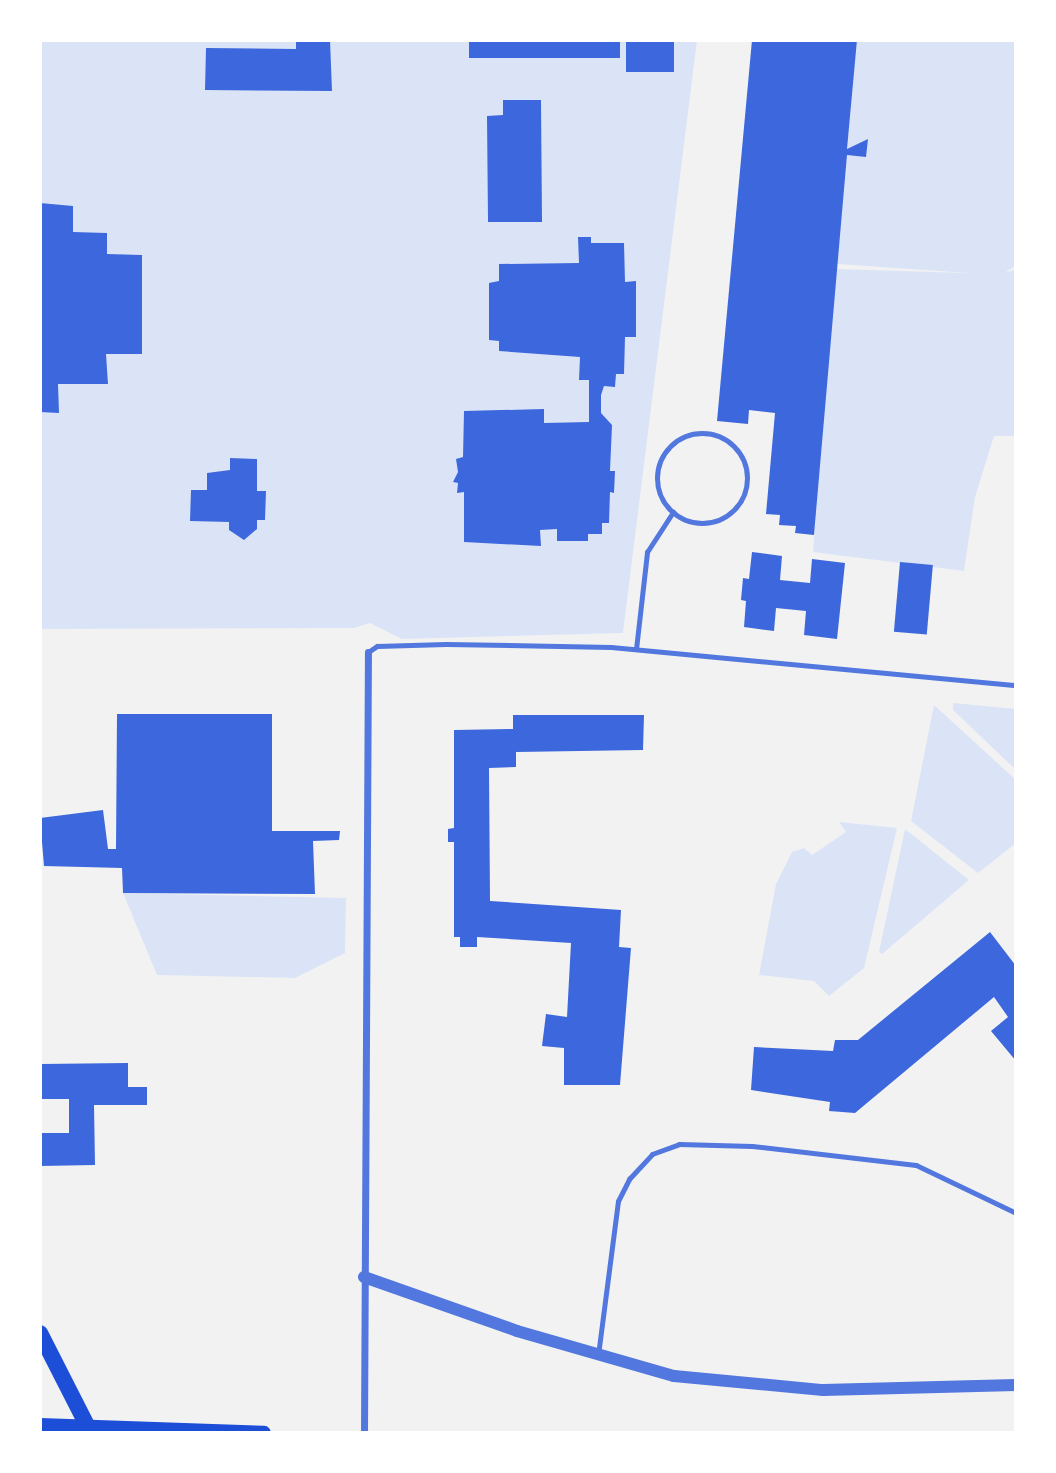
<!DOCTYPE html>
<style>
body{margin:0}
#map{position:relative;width:1056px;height:1473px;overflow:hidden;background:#f2f2f2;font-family:"Roboto Serif",serif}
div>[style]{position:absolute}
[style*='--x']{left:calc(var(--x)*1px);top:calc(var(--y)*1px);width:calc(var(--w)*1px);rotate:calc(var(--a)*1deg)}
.green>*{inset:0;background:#dbe4f7}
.building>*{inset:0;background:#3d67dc;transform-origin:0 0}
.service>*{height:5px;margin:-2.5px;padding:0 2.5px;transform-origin:2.5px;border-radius:2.5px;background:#5277de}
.service>.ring{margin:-2.5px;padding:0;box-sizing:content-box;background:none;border:5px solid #5277de;border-radius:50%}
.minor>*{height:7px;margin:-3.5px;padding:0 3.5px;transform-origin:3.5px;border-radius:3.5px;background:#5277de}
.tertiary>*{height:12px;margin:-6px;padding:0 6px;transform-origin:6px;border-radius:6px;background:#5277de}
.secondary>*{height:14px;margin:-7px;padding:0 7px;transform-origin:7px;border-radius:7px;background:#1d4ed8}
.trunk>*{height:16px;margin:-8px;padding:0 8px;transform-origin:8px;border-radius:8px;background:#1d4ed8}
span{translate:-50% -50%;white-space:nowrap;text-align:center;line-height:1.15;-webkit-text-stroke:7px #fff;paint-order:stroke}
.frame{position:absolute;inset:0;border:42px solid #fff;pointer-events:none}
</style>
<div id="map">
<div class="green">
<i style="clip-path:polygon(40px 40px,697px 40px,623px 633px,402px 639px,370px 623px,354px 628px,40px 629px)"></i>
<i style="clip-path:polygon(857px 40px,1016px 40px,1016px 265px,1005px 273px,1016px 269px,1016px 436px,994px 436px,975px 497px,964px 571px,813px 552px,836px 269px,968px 273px,837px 264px,847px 155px,866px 156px,868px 139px,847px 149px)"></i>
<i style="clip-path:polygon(953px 703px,1016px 709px,1016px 770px,953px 710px)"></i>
<i style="clip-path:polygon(934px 705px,1016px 780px,1016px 843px,978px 873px,911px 821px)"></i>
<i style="clip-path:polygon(839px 822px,897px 828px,864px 968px,829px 996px,814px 981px,759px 975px,776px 884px,792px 852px,804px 848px,812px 855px,846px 832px)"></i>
<i style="clip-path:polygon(905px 829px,969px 880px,882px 954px,879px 952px)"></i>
<i style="clip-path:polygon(123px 893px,346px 898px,345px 953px,295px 978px,157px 975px)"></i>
</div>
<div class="building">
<i style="clip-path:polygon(296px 40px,330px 40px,332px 91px,205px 90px,206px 48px,296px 49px)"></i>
<i style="left:469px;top:40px;width:151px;height:18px"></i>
<i style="left:626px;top:40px;width:48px;height:32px"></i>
<i style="clip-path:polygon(752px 40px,857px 40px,847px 149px,868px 139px,866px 157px,847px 155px,814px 535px,795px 533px,796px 526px,779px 525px,780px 515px,766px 514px,775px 413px,749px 410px,748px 424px,717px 421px)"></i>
<i style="clip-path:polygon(503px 100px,541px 100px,542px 222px,488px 222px,487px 116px,503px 115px)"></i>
<i style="clip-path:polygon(40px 203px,73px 206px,73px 232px,107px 233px,107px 254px,142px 255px,142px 354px,106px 354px,108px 384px,58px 384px,59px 413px,40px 412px)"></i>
<i style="clip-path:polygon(578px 237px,591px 237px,591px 243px,624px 243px,625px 282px,636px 281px,636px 337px,625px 337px,624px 374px,616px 374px,615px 387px,604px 386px,601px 395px,601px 413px,612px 425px,610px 471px,615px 471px,614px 493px,610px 492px,609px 523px,602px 523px,602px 534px,588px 534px,588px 541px,557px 541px,557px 529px,540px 530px,541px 546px,464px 542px,464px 492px,457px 493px,458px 483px,453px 482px,458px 472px,456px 459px,463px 457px,464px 411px,544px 409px,544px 423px,589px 422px,589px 380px,579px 380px,580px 357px,499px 351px,499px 341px,489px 340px,489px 283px,499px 281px,499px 264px,579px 263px)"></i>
<i style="clip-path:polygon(230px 458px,257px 459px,257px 491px,266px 491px,265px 520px,257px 520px,257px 529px,244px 540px,229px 530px,229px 522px,190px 521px,191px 490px,207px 490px,207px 473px,230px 470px)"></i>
<i style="clip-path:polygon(752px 552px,782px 556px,780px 580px,810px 583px,812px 559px,845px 563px,837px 639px,804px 635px,806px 611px,776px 608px,774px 631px,744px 627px,746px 601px,741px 600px,743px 578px,749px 579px)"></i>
<i style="left:900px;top:562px;width:33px;height:70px;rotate:5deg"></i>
<i style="clip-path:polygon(117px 714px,272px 714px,272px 831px,340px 831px,339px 840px,313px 841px,315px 894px,123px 893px,122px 868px,44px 866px,40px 818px,103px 810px,108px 849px,116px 849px)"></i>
<i style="clip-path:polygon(513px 715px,644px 715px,643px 750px,516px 752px,516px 767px,489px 768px,490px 901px,621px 910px,619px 947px,631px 948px,620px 1085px,564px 1085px,564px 1048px,542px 1046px,546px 1014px,567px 1017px,571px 943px,477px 937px,477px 947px,460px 947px,460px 937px,454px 937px,454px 842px,448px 842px,448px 829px,454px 828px,454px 730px,513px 729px)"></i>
<i style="clip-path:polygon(990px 932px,1016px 966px,1016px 1061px,991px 1031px,1008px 1017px,994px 997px,855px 1113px,829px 1111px,830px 1102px,751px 1090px,754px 1047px,833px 1051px,835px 1040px,858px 1040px)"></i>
<i style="clip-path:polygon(128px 1063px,128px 1087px,147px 1087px,147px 1105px,94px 1105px,95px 1165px,40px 1166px,40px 1133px,69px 1133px,69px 1099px,40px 1099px,40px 1064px)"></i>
</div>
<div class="service">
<i class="ring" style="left:657px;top:433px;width:85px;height:85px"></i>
<i style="--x:636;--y:649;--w:98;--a:-83.5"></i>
<i style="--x:647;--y:552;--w:48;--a:-57"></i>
<i style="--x:368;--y:652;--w:11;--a:-34"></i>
<i style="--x:377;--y:646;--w:69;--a:-1.7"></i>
<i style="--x:446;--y:644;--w:165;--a:1"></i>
<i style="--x:611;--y:647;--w:407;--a:5.4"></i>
<i style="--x:598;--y:1355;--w:155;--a:-82.6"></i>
<i style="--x:618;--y:1201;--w:25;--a:-63"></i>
<i style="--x:629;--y:1179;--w:34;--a:-47"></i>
<i style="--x:652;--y:1154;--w:29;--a:-20"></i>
<i style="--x:679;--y:1144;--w:73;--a:1.6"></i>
<i style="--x:752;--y:1146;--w:165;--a:6.6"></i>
<i style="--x:916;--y:1165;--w:111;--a:25.6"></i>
</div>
<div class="minor">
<i style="--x:364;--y:1433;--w:781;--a:-89.71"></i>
</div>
<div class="tertiary">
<i style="--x:364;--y:1277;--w:162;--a:19.4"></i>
<i style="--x:517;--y:1331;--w:163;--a:16"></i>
<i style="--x:674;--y:1376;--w:150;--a:5.4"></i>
<i style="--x:823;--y:1390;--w:193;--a:-1.5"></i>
</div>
<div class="secondary">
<i style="--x:40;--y:1425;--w:224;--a:2"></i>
</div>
<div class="trunk">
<i style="--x:40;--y:1333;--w:112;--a:63"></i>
</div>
<div class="frame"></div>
</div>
